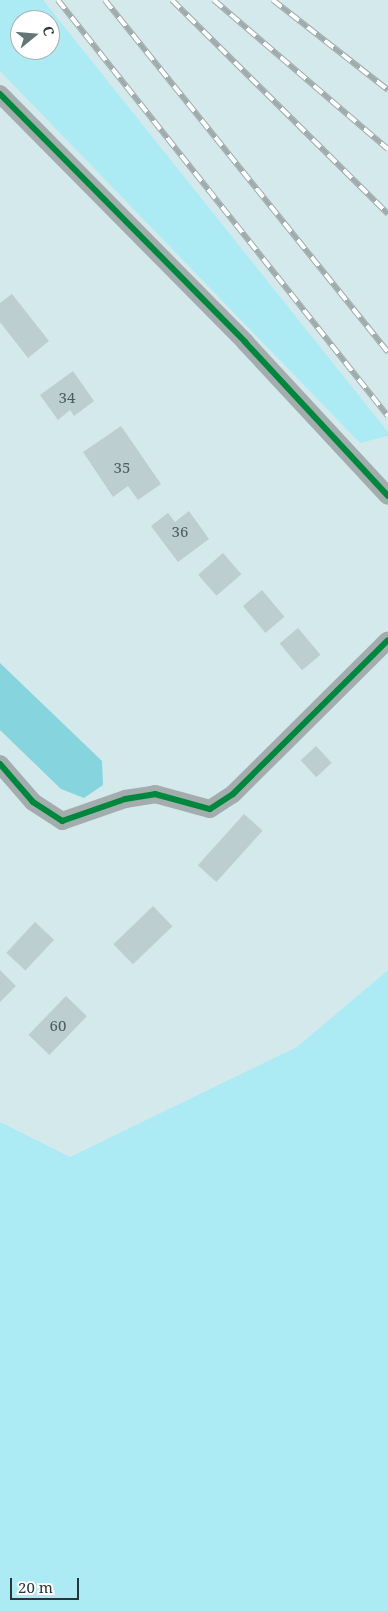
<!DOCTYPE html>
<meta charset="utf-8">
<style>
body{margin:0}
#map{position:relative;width:388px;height:1611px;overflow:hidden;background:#d4e9ec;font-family:"Noto Serif",serif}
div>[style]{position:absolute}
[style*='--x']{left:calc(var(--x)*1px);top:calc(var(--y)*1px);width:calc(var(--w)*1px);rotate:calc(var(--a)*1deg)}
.green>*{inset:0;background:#acebf3}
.water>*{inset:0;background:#85d4de}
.building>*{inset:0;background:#bcced0;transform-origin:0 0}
.minor>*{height:18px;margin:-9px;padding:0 9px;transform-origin:9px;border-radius:9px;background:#a3adae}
.rail>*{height:5.5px;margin-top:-2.75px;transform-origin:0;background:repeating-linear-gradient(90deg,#fff 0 11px,#a0abac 0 22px);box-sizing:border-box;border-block:1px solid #a0abac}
.cycleway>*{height:6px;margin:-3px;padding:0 3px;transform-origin:3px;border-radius:3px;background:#00873e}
span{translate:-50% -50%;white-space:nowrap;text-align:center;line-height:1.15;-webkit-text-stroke:4px #fff;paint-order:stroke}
.number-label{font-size:15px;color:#4c5d5f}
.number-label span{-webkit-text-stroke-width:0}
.north{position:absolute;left:10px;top:10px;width:50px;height:50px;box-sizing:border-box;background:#fff;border:1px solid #a9afb0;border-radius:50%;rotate:73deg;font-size:14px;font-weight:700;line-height:20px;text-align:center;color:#273739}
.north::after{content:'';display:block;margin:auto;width:18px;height:22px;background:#647578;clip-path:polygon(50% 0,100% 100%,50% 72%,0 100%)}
.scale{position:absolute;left:10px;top:1578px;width:69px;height:22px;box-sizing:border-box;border:2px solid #273739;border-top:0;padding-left:6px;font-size:15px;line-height:18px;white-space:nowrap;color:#273739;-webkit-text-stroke:4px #fff;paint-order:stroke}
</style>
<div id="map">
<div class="green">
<i style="clip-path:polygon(evenodd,0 0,43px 0,388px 432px,388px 436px,360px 443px,0 71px,0 0,20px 20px,50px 20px,50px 50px,20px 50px,20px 20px)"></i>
<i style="clip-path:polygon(388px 970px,388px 1611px,0 1611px,0 1122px,70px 1157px,297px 1047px)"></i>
</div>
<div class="water">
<i style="clip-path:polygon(0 663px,102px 761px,103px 785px,84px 798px,61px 789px,0 730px)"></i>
</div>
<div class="building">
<i style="clip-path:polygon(12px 294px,49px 341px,28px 358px,0 322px,0 303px)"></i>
<i style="clip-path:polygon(73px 371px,94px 401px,74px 416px,70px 410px,58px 420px,40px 395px)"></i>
<i style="clip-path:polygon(121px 426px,161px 484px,138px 500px,128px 486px,113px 497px,83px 452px)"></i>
<i style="clip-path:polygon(189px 511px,209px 539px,178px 562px,151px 526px,168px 513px,175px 522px)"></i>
<i style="left:223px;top:553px;width:28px;height:33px;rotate:49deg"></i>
<i style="left:262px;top:590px;width:35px;height:25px;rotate:50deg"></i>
<i style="left:298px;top:628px;width:35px;height:24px;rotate:50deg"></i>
<i style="left:316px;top:746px;width:23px;height:21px;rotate:47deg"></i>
<i style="left:244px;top:814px;width:25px;height:69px;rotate:42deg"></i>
<i style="left:153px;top:906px;width:28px;height:55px;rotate:46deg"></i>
<i style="left:35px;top:922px;width:26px;height:42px;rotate:43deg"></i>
<i style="clip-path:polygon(0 970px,16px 986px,0 1002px)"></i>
<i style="left:66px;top:996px;width:29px;height:54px;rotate:44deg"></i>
</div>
<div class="minor">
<i style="--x:0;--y:94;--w:349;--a:45.3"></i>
<i style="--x:245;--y:342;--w:210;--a:47.1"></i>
<i style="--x:0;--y:764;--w:50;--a:49"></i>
<i style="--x:33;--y:802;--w:35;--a:33"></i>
<i style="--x:62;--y:821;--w:67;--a:-19.2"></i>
<i style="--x:125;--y:799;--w:30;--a:-9"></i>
<i style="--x:155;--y:794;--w:57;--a:15.3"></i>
<i style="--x:210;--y:809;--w:27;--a:-33"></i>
<i style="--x:233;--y:794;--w:218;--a:-44.8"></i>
</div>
<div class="rail">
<i style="--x:58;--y:0;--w:531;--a:51.58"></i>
<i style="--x:105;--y:0;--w:452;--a:51.2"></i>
<i style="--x:172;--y:0;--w:304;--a:44.7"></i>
<i style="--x:214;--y:0;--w:229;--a:40.6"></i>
<i style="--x:273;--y:0;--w:146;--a:38"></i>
</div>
<div class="cycleway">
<i style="--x:0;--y:94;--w:349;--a:45.3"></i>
<i style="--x:245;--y:342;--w:210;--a:47.1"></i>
<i style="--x:0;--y:764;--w:50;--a:49"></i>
<i style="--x:33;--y:802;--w:35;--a:33"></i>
<i style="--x:62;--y:821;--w:67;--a:-19.2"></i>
<i style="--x:125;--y:799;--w:30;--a:-9"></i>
<i style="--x:155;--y:794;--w:57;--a:15.3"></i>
<i style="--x:210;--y:809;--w:27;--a:-33"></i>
<i style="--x:233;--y:794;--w:218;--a:-44.8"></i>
</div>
<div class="number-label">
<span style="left:67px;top:398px">34</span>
<span style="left:122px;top:468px">35</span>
<span style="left:180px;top:532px">36</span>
<span style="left:58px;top:1026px">60</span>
</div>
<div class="north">С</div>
<div class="scale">20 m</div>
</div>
